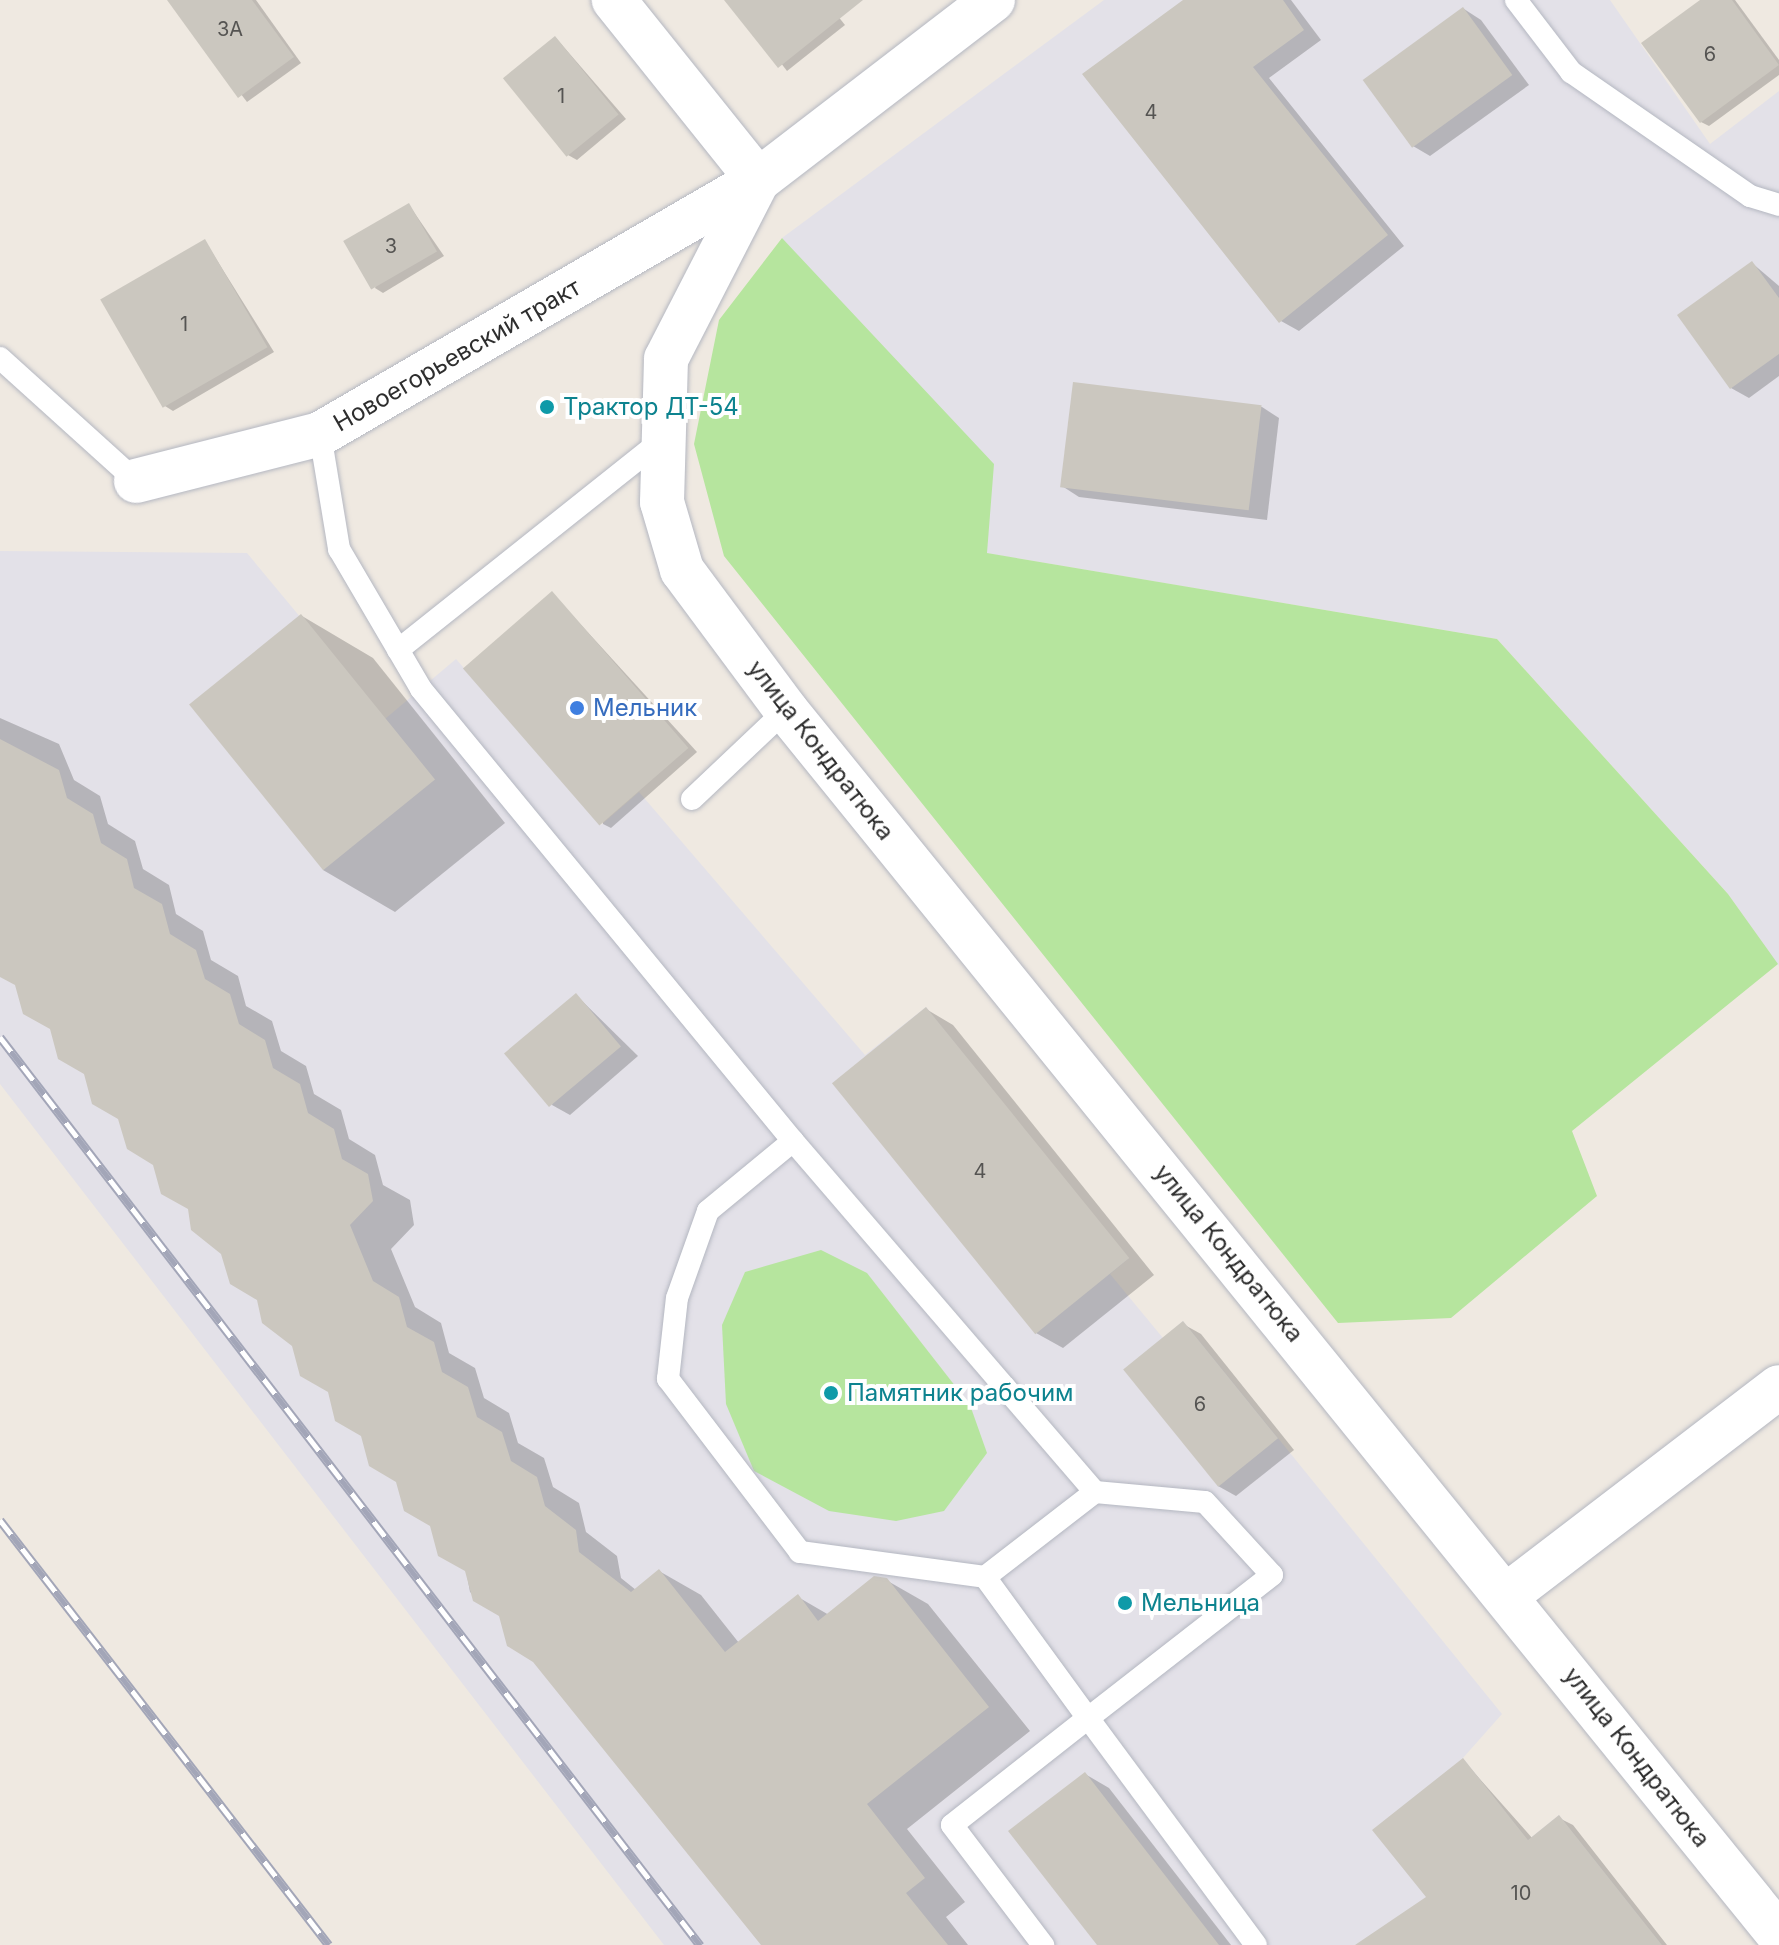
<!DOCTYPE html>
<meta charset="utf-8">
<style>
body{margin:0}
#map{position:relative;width:1779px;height:1945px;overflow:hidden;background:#efe9e1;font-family:Inter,sans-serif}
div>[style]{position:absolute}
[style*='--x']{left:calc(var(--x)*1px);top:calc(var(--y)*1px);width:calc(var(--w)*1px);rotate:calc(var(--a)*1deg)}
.industrial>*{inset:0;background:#e3e1e8}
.green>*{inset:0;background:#b6e59e}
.shadow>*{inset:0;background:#0003}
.building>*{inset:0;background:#cbc7bf;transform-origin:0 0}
.roads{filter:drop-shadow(0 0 2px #b4b7c1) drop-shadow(0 0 2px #b4b7c1)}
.service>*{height:22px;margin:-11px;padding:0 11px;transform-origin:11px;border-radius:11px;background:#fff}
.minor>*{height:44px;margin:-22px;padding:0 22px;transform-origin:22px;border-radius:22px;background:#fff}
.rail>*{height:9px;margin-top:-4.5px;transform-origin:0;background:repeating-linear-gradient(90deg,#fff 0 18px,#a3a6b8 0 36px);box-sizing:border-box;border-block:2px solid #a3a6b8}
.dots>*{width:22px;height:22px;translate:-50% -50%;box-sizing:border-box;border:4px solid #fff;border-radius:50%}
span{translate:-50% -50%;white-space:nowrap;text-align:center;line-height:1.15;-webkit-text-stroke:8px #fff;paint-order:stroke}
.number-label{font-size:20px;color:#555452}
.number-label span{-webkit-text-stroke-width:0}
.street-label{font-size:24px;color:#2e2e2e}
.culture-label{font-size:24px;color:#0d838f}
.left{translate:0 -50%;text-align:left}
.shop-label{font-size:24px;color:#366cbe}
</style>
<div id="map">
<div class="industrial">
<i style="clip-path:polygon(1104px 0,1610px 0,1710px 144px,1779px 91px,1779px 966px,1728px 894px,1497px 639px,986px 553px,782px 238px)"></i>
<i style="clip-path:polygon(0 551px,247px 553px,385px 719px,456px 659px,601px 825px,639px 792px,865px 1055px,926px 1007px,1128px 1259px,1110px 1274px,1163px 1338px,1183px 1321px,1502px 1714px,1463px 1758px,1528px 1840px,1559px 1815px,1662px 1945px,664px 1945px,0 1084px)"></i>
</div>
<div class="green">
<i style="clip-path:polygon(782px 238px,994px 464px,987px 553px,1497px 639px,1728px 894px,1778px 964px,1572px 1131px,1597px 1196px,1451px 1318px,1338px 1323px,724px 556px,694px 444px,719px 320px)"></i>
<i style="clip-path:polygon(821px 1250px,867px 1273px,970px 1405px,987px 1453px,944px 1511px,896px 1521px,829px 1511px,754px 1471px,726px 1404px,722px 1325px,745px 1272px)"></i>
</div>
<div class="shadow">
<i style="clip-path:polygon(169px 0,256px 0,301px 63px,247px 102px)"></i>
<i style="clip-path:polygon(733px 0,825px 0,845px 25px,787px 71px)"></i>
<i style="clip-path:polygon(1186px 0,1291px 0,1321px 40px,1269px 78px,1404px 246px,1299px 331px,1281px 321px)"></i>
<i style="clip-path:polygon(1703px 0,1735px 0,1779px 60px,1779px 75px,1709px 126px,1701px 122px)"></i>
<i style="clip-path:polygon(1464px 9px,1481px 20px,1529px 85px,1430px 156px,1413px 146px,1366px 81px)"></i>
<i style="clip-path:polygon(556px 38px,626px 119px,577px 160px,568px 155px)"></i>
<i style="clip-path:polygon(409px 205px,444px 256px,383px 293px,375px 288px)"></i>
<i style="clip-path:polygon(205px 241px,274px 352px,173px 411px,165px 406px)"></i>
<i style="clip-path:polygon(1752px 263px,1779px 286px,1779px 376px,1749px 398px,1731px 388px)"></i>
<i style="clip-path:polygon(1075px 384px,1262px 407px,1279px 418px,1267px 520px,1079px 497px,1062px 486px)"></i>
<i style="clip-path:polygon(552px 593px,697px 752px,611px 828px,603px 824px)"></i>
<i style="clip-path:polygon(302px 616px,373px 658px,505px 823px,395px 912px,323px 870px)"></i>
<i style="clip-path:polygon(0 718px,59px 744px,74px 780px,100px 796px,108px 824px,135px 841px,143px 869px,169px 885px,176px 914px,203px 931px,211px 960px,238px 976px,246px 1006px,272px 1021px,281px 1051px,306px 1066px,314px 1094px,341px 1110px,349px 1139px,375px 1155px,383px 1185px,410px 1200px,414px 1225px,391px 1249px,415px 1307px,441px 1323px,449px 1353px,475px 1368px,484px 1398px,509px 1413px,518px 1443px,544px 1458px,553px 1487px,579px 1503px,586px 1532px,617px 1556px,621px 1578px,636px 1590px,659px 1571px,701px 1595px,739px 1643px,798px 1597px,829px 1615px,886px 1580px,928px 1604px,1030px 1731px,907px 1829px,965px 1902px,946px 1917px,968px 1945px,765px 1945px,501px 1615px,470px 1592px,466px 1570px,17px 984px,0 973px)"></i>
<i style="clip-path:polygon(576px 995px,638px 1056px,570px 1115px,552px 1105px)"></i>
<i style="clip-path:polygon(926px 1009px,953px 1025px,1154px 1275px,1063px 1348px,1036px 1333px)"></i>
<i style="clip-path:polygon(1183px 1324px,1201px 1334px,1294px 1450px,1236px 1496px,1218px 1486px)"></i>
<i style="clip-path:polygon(1463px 1760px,1533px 1839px,1559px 1818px,1573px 1825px,1667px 1945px,1466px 1945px)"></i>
<i style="clip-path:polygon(1085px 1774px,1109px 1788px,1231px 1945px,1100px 1945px)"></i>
</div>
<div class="building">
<i style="clip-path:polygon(167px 0,252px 0,294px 57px,238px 98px)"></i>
<i style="clip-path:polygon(724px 0,863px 0,778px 68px)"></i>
<i style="clip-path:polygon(1183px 0,1283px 0,1304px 30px,1253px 67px,1388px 235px,1279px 323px,1082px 74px)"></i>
<i style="clip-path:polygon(1700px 0,1732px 0,1779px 65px,1700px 123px,1641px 43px)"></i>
<i style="left:1463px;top:7px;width:84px;height:124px;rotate:54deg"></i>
<i style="left:555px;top:36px;width:101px;height:67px;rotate:51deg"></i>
<i style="left:409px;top:203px;width:56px;height:76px;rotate:60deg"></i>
<i style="left:205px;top:239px;width:125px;height:121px;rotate:60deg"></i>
<i style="clip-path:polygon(1752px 261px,1779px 298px,1779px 354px,1730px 389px,1677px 315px)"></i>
<i style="left:1073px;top:382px;width:190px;height:106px;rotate:7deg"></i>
<i style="left:552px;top:591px;width:208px;height:118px;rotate:49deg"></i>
<i style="left:301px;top:614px;width:213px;height:144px;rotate:51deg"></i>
<i style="clip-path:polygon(0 739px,59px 770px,67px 798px,93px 814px,101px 843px,127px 859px,134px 888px,162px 904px,170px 934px,196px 950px,205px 979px,230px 994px,239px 1024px,265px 1040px,273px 1068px,300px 1084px,308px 1113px,334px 1129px,342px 1159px,368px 1174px,373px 1201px,350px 1225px,373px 1281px,399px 1297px,407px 1327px,434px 1342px,442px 1372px,468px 1387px,477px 1417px,502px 1432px,511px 1461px,537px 1477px,545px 1506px,576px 1530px,579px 1552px,631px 1592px,659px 1569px,725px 1652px,798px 1594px,818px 1621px,874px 1576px,887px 1578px,989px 1707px,867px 1804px,925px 1878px,906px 1893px,948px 1945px,761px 1945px,533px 1662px,507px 1646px,499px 1616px,473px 1601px,465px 1571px,438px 1556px,430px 1526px,404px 1511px,396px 1482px,369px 1466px,361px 1436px,335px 1421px,328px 1392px,300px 1376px,292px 1346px,262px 1323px,257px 1300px,230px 1284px,221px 1254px,191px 1230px,188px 1209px,161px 1194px,153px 1165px,127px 1149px,118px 1119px,92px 1104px,84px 1074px,58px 1059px,50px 1029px,23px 1014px,15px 985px,0 977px)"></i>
<i style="left:576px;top:993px;width:70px;height:94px;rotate:50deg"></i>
<i style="left:926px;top:1007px;width:323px;height:121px;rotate:51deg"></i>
<i style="left:1183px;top:1321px;width:151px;height:77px;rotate:51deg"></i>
<i style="clip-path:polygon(1463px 1758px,1528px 1840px,1559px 1815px,1662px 1945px,1355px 1945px,1426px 1897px,1372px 1830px)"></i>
<i style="clip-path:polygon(1085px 1772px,1219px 1945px,1097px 1945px,1008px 1831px)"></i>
</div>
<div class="roads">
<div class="service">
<i style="--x:1516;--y:0;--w:91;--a:52.6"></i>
<i style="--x:1571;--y:72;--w:218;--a:34.7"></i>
<i style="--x:1750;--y:196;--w:30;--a:17"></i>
<i style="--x:0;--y:358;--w:183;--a:42.1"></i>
<i style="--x:320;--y:434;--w:117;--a:80.6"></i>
<i style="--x:339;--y:549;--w:162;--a:59.6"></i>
<i style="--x:421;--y:689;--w:585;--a:50.55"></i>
<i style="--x:793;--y:1141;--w:463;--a:49.3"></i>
<i style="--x:1095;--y:1492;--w:139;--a:142.3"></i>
<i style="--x:985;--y:1577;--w:187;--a:-172.3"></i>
<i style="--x:800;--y:1552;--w:218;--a:-127.3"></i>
<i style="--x:668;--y:1379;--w:81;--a:-83.7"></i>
<i style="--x:677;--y:1298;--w:92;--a:-70.4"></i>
<i style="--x:708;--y:1211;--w:110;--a:-39.5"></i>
<i style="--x:398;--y:650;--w:339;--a:-38.5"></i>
<i style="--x:692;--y:799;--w:129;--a:-43.4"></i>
<i style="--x:1095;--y:1492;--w:110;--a:5.2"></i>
<i style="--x:1205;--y:1502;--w:99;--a:47.5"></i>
<i style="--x:1272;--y:1575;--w:233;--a:142.1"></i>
<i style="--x:1088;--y:1718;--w:282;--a:53.5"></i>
<i style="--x:985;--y:1577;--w:175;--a:53.9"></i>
<i style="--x:1088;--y:1718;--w:173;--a:141.8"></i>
<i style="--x:952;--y:1825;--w:151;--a:52.8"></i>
</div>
<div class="minor">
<i style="--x:993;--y:0;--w:296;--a:142.5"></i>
<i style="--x:758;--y:180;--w:201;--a:117.2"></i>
<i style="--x:666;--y:359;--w:143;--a:91.6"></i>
<i style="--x:662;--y:502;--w:71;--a:73.6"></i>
<i style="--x:682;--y:570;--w:174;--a:53.4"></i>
<i style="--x:786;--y:710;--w:1577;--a:50.97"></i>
<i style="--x:136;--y:481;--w:190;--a:-14.3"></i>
<i style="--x:320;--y:434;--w:506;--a:-30.11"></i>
<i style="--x:758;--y:180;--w:231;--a:-128.7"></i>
<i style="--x:1507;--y:1595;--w:342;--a:-37.4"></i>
</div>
</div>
<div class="rail">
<i style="--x:0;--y:1037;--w:1147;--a:52.37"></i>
<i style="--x:0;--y:1520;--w:537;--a:52.26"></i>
</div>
<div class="dots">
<i style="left:547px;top:407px;background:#0f9aa8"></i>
<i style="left:577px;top:708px;background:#3f7fe0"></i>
<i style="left:831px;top:1393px;background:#0f9aa8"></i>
<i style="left:1125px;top:1603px;background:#0f9aa8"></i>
</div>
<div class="number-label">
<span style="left:230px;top:29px">3А</span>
<span style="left:1710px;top:54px">6</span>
<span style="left:561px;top:96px">1</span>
<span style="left:1151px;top:112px">4</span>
<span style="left:391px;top:246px">3</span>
<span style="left:184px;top:324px">1</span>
<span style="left:980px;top:1171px">4</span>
<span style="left:1200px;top:1404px">6</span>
<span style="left:1521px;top:1893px">10</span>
</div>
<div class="street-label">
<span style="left:457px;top:355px;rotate:-30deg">Новоегорьевский тракт</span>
<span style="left:821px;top:750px;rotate:52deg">улица Кондратюка</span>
<span style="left:1229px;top:1253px;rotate:51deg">улица Кондратюка</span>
<span style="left:1637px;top:1757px;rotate:52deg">улица Кондратюка</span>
</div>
<div class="culture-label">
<span class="left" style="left:563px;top:407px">Трактор ДТ-54</span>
<span class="left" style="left:847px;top:1393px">Памятник рабочим</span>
<span class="left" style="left:1141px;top:1603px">Мельница</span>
</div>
<div class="shop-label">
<span class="left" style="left:593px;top:708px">Мельник</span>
</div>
</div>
